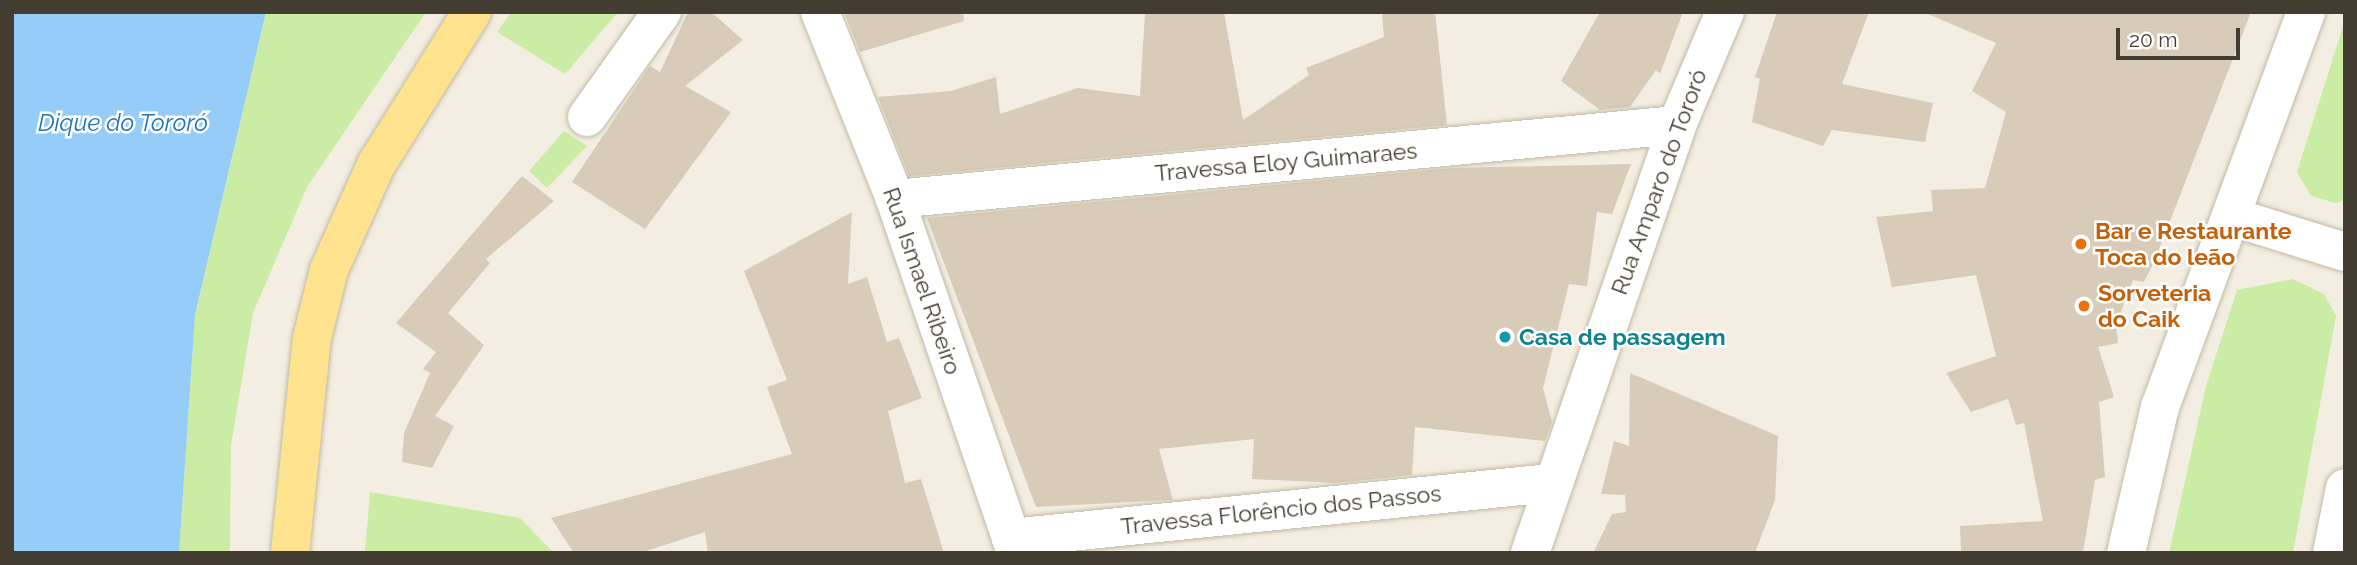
<!DOCTYPE html>
<meta charset="utf-8">
<style>
body{margin:0}
#map{position:relative;width:2357px;height:565px;overflow:hidden;background:#f3eee1;font-family:Raleway,sans-serif}
div>[style]{position:absolute}
[style*='--x']{left:calc(var(--x)*1px);top:calc(var(--y)*1px);width:calc(var(--w)*1px);rotate:calc(var(--a)*1deg)}
.green>*{inset:0;background:#caeca4}
.water>*{inset:0;background:#95ccf8}
.building>*{inset:0;background:#d8ccb8}
.roads{filter:drop-shadow(0 0 2px #c1b9a5) drop-shadow(0 0 2px #c1b9a5)}
.minor>*{height:38px;margin:-19px;padding:0 19px;transform-origin:19px;border-radius:19px;background:#fff}
.tertiary>*{height:38px;margin:-19px;padding:0 19px;transform-origin:19px;border-radius:19px;background:#fff}
.primary>*{height:38px;margin:-19px;padding:0 19px;transform-origin:19px;border-radius:19px;background:#ffe28d}
.dots>*{width:19px;height:19px;translate:-50% -50%;box-sizing:border-box;border:4px solid #fff;border-radius:50%}
span{translate:-50% -50%;white-space:nowrap;text-align:center;line-height:1.15;-webkit-text-stroke:5px #fff;paint-order:stroke}
.street-label{font-size:23px;color:#443d31}
.food-label{font-size:23px;color:#c56008;font-weight:700}
.left{translate:0 -50%;text-align:left}
.culture-label{font-size:23px;color:#0d838f;font-weight:700}
.water-label{font-size:24px;color:#2075ba;font-style:italic}
.frame{position:absolute;inset:0;border:14px solid #443d31;pointer-events:none}
.scale{position:absolute;left:2116px;top:28px;width:124px;height:32px;box-sizing:border-box;border:4px solid #443d31;border-top:0;padding-left:9px;font-size:21px;line-height:24px;white-space:nowrap;color:#443d31;-webkit-text-stroke:5px #fff;paint-order:stroke}
</style>
<div id="map">
<div class="green">
<i style="clip-path:polygon(266px 12px,426px 12px,307px 187px,253px 313px,231px 445px,230px 553px,179px 553px,195px 316px)"></i>
<i style="clip-path:polygon(511px 12px,618px 12px,565px 74px,497px 32px)"></i>
<i style="clip-path:polygon(2345px 20px,2345px 200px,2336px 203px,2311px 196px,2297px 172px)"></i>
<i style="clip-path:polygon(564px 131px,587px 146px,547px 188px,529px 171px)"></i>
<i style="clip-path:polygon(2293px 279px,2324px 294px,2336px 316px,2293px 553px,2169px 553px,2206px 386px,2237px 290px)"></i>
<i style="clip-path:polygon(370px 492px,520px 518px,554px 553px,365px 553px)"></i>
</div>
<div class="water">
<i style="clip-path:polygon(12px 12px,266px 12px,195px 315px,179px 553px,12px 553px)"></i>
</div>
<div class="building">
<i style="clip-path:polygon(688px 12px,711px 12px,743px 40px,685px 86px,731px 112px,645px 229px,572px 182px,650px 66px,660px 72px)"></i>
<i style="clip-path:polygon(844px 12px,963px 12px,964px 21px,860px 52px)"></i>
<i style="clip-path:polygon(1145px 12px,1224px 12px,1243px 120px,1309px 75px,1306px 68px,1384px 37px,1382px 12px,1435px 12px,1447px 125px,909px 176px,878px 97px,951px 91px,996px 77px,1000px 114px,1078px 88px,1140px 96px)"></i>
<i style="clip-path:polygon(1600px 12px,1683px 12px,1660px 74px,1656px 70px,1630px 107px,1600px 110px,1561px 81px)"></i>
<i style="clip-path:polygon(1777px 12px,1869px 12px,1842px 84px,1933px 103px,1925px 142px,1832px 130px,1823px 146px,1752px 122px,1760px 79px,1755px 77px)"></i>
<i style="clip-path:polygon(1923px 12px,2251px 12px,2155px 260px,2144px 282px,2133px 280px,2116px 325px,2118px 343px,2098px 347px,2114px 397px,2099px 402px,2105px 477px,2095px 480px,2083px 553px,1961px 553px,1960px 526px,2043px 521px,2024px 423px,2016px 425px,2008px 399px,1971px 412px,1946px 373px,1996px 356px,1976px 275px,1892px 287px,1876px 217px,1933px 211px,1931px 190px,1985px 188px,2006px 112px,1972px 91px,1996px 43px)"></i>
<i style="clip-path:polygon(1631px 164px,1612px 214px,1597px 212px,1587px 286px,1569px 284px,1543px 388px,1552px 422px,1545px 441px,1415px 427px,1412px 475px,1336px 483px,1252px 479px,1254px 439px,1159px 449px,1173px 500px,1168px 500px,1036px 507px,927px 218px,1452px 168px)"></i>
<i style="clip-path:polygon(522px 176px,554px 201px,486px 259px,490px 263px,448px 313px,484px 345px,435px 416px,454px 426px,432px 468px,402px 462px,404px 433px,430px 373px,423px 369px,436px 352px,396px 323px)"></i>
<i style="clip-path:polygon(852px 212px,848px 284px,867px 277px,887px 342px,899px 338px,922px 398px,888px 411px,905px 483px,921px 479px,944px 553px,708px 553px,705px 532px,640px 553px,574px 553px,551px 518px,792px 454px,767px 387px,787px 380px,744px 271px)"></i>
<i style="clip-path:polygon(1630px 373px,1778px 436px,1775px 500px,1755px 553px,1593px 553px,1612px 514px,1626px 512px,1625px 495px,1601px 494px,1614px 441px,1629px 446px)"></i>
</div>
<div class="roads">
<div class="minor">
<i style="--x:820;--y:12;--w:201;--a:68.1"></i>
<i style="--x:895;--y:199;--w:374;--a:71.1"></i>
<i style="--x:587;--y:117;--w:129;--a:-54.5"></i>
<i style="--x:895;--y:199;--w:785;--a:-5.41"></i>
<i style="--x:1011;--y:538;--w:543;--a:-5.82"></i>
<i style="--x:1530;--y:553;--w:453;--a:-71"></i>
<i style="--x:1677;--y:125;--w:123;--a:-67"></i>
</div>
<div class="tertiary">
<i style="--x:2233;--y:217;--w:117;--a:17.4"></i>
<i style="--x:2126;--y:553;--w:150;--a:-76.9"></i>
<i style="--x:2160;--y:407;--w:421;--a:-69.7"></i>
<i style="--x:2332;--y:553;--w:66;--a:-78.7"></i>
</div>
<div class="primary">
<i style="--x:290;--y:553;--w:216;--a:-84.2"></i>
<i style="--x:312;--y:338;--w:70;--a:-76"></i>
<i style="--x:329;--y:270;--w:115;--a:-65.9"></i>
<i style="--x:376;--y:165;--w:181;--a:-57.9"></i>
</div>
</div>
<div class="dots">
<i style="left:2081px;top:244px;background:#e8710a"></i>
<i style="left:2084px;top:306px;background:#e8710a"></i>
<i style="left:1505px;top:337px;background:#0f9aa8"></i>
</div>
<div class="street-label">
<span style="left:1286px;top:162px;rotate:-5deg">Travessa Eloy Guimaraes</span>
<span style="left:1659px;top:182px;rotate:-70deg">Rua Amparo do Tororó</span>
<span style="left:922px;top:281px;rotate:71deg">Rua Ismael Ribeiro</span>
<span style="left:1281px;top:510px;rotate:-6deg">Travessa Florêncio dos Passos</span>
</div>
<div class="food-label">
<span class="left" style="left:2095px;top:244px">Bar e Restaurante<br>Toca do leão</span>
<span class="left" style="left:2098px;top:306px">Sorveteria<br>do Caik</span>
</div>
<div class="culture-label">
<span class="left" style="left:1519px;top:337px">Casa de passagem</span>
</div>
<div class="water-label">
<span style="left:123px;top:123px">Dique do Tororó</span>
</div>
<div class="frame"></div>
<div class="scale">20 m</div>
</div>
